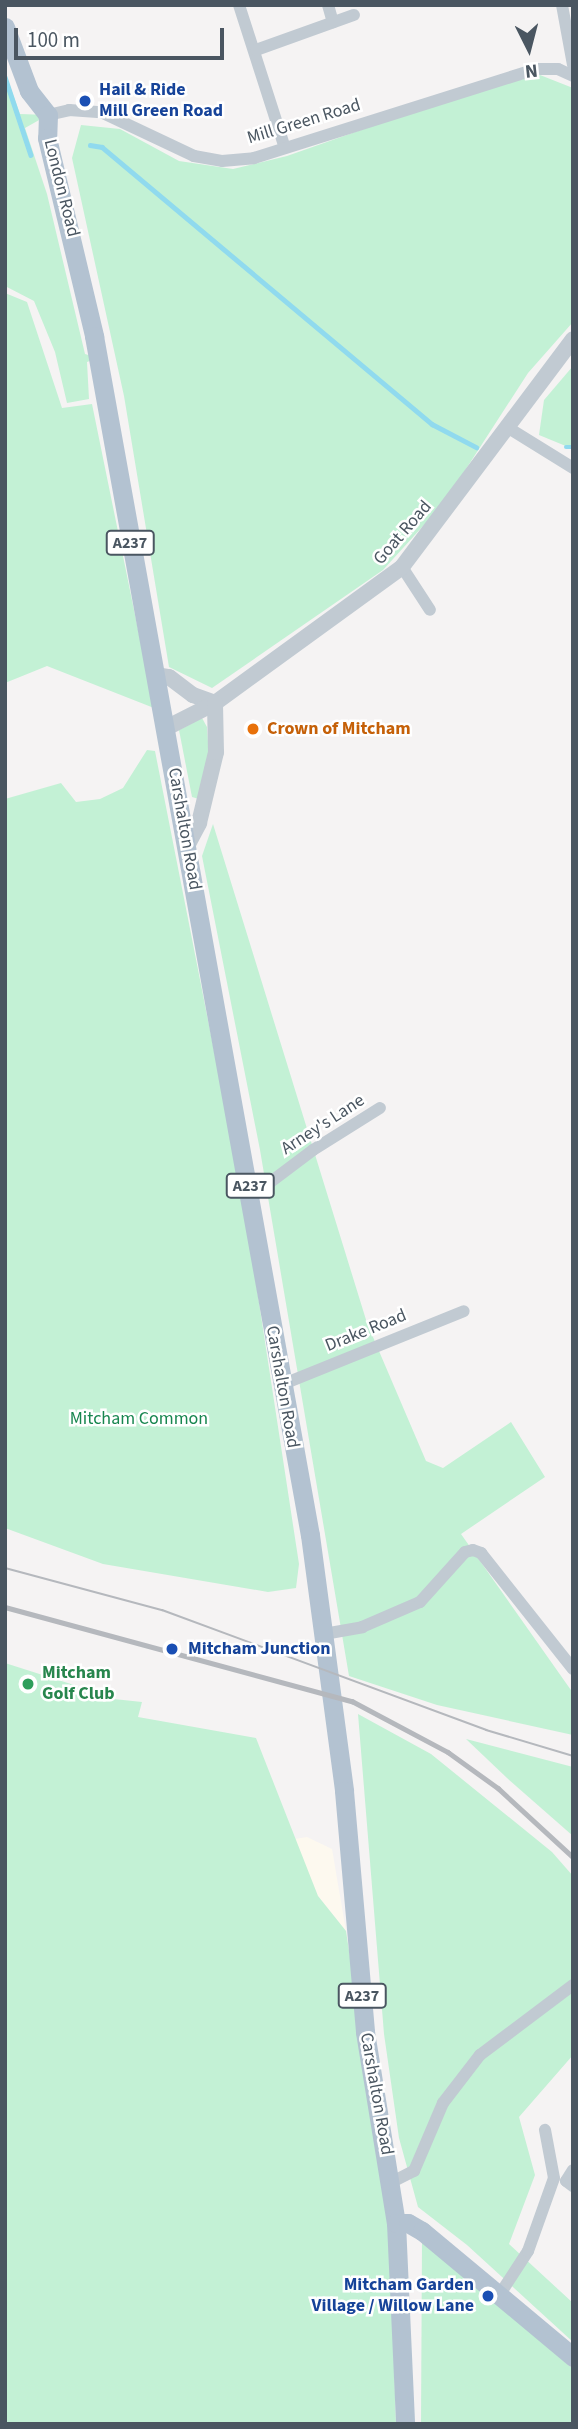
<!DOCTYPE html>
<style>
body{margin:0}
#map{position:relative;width:578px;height:2429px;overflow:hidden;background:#f5f3f3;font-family:"Source Sans 3",sans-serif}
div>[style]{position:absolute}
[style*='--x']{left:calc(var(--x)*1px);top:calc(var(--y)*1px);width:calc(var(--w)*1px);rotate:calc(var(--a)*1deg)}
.commercial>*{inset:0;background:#fdf9ef}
.green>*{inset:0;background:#c3f1d5}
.stream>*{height:4.5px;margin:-2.25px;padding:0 2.25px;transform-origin:2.25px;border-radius:2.25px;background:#90daee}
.minor>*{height:12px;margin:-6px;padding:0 6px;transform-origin:6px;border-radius:6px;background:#c1cad2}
.tertiary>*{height:16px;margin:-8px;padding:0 8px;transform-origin:8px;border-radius:8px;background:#c1cad2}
.primary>*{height:19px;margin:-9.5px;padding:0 9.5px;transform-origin:9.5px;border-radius:9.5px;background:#b3c2d1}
.tram>*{height:2px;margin:-1px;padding:0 1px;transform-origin:1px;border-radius:1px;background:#b5b8bd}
.rail>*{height:4.5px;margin:-2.25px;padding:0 2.25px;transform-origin:2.25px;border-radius:2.25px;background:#b5b8bd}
.dots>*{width:19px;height:19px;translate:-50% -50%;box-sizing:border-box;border:4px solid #fff;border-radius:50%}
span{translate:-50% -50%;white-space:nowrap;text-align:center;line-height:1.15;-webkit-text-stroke:5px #fff;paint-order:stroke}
.shield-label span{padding:2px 5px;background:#fff;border:2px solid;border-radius:5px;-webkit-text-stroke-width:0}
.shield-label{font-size:16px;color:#4a5661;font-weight:700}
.transit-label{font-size:18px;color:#164399;font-weight:700}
.left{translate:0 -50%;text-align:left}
.right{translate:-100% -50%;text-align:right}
.street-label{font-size:18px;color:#4a5661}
.food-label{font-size:18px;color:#c56008;font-weight:700}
.park-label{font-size:18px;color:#17864f}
.leisure-label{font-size:18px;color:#27864d;font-weight:700}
.frame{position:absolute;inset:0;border:7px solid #4a5661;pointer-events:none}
.north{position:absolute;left:494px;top:14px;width:70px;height:70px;-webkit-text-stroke:5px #fff;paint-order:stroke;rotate:174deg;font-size:19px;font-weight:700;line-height:28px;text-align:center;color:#4a5661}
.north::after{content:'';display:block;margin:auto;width:24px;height:32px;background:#4a5661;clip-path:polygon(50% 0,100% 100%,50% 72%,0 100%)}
.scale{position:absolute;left:14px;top:28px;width:210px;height:32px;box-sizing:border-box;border:4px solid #4a5661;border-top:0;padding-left:9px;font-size:21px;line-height:24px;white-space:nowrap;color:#4a5661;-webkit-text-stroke:5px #fff;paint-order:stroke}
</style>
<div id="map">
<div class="commercial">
<i style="clip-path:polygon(307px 1837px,332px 1849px,346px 1931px,318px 1896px,294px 1839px)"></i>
</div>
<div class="green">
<i style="clip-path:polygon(5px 72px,20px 114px,48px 115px,25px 128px,47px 194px,85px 354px,98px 358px,87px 362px,89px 399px,67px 403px,55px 352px,34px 301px,5px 286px)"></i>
<i style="clip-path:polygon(540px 75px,573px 88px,573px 322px,528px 373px,444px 503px,383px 570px,212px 688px,169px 667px,124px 396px,72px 158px,81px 125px,120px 129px,179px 161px,233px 169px,287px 156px,466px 93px)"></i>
<i style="clip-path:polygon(5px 293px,27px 302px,62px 408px,92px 404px,154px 708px,47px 666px,5px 683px)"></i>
<i style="clip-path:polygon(573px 366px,573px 449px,539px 435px,544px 400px)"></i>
<i style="clip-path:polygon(202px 718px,207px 727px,209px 756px,199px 799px,192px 797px,179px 730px)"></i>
<i style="clip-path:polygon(147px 750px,155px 751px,243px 1198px,299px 1564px,296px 1588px,268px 1592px,103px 1564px,5px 1528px,5px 799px,61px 783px,76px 802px,100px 799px,123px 788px)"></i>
<i style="clip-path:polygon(213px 824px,367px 1323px,426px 1461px,443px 1468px,511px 1422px,545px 1477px,461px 1534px,573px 1693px,573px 1735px,437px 1705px,349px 1676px,260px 1150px,202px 856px)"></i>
<i style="clip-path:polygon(5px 1663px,74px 1685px,95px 1697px,142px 1702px,138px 1717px,256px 1738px,318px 1896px,346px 1931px,389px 2213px,396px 2424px,5px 2424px)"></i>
<i style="clip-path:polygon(358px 1714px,431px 1754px,552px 1852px,573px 1876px,573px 2055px,519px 2117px,535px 2175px,509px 2244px,573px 2303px,573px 2342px,467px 2245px,418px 2207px,399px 2138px,384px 2034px)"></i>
<i style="clip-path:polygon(466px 1739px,573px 1767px,573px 1836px,507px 1778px)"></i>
<i style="clip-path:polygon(422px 2240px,573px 2369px,573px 2424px,421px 2424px)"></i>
</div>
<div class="stream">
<i style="--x:5;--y:77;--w:82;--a:71.6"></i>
<i style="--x:90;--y:145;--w:12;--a:9"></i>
<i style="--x:102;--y:147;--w:431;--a:40"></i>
<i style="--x:432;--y:424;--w:50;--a:27.6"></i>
<i style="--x:566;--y:447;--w:7;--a:0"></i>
</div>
<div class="minor">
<i style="--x:239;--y:5;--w:150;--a:72.2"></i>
<i style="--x:328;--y:5;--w:18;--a:74"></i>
<i style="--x:562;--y:5;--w:61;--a:79.6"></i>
<i style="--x:256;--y:50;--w:104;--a:-19.7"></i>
<i style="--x:48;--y:115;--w:22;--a:-13"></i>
<i style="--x:69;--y:110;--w:32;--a:4"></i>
<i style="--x:101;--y:112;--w:103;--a:25.3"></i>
<i style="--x:194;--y:156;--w:28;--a:10"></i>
<i style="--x:222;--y:161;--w:32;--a:-5"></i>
<i style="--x:254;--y:158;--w:296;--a:-17.5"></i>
<i style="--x:536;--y:69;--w:22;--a:0"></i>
<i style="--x:558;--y:69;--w:17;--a:25"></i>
<i style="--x:507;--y:427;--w:78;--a:31.8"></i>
<i style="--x:402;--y:567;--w:51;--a:56.9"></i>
<i style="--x:252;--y:1196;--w:76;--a:-37"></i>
<i style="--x:313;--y:1150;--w:79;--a:-32.1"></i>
<i style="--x:281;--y:1385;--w:197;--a:-22"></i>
<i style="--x:324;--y:1634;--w:39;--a:-10"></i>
<i style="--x:362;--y:1627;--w:63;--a:-23.3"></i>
<i style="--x:420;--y:1602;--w:67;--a:-48"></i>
<i style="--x:465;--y:1552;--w:8;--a:-14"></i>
<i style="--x:473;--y:1550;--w:9;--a:21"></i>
<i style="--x:481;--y:1553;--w:148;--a:51.6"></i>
<i style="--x:573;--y:2170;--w:13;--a:122"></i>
<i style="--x:566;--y:2181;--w:9;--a:36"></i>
<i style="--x:392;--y:2182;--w:25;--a:-27"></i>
<i style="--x:414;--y:2171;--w:74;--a:-66.9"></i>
<i style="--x:443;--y:2103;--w:61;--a:-52.4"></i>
<i style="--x:480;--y:2055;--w:116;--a:-37"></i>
<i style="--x:500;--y:2294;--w:51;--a:-56.9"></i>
<i style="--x:528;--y:2251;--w:77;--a:-70.4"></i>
<i style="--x:554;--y:2178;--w:49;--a:-100.6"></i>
</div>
<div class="tertiary">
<i style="--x:156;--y:675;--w:13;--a:9"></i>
<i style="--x:169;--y:677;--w:30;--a:37"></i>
<i style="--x:193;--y:695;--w:23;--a:20"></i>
<i style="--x:166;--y:728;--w:55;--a:-27"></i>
<i style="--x:215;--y:703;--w:231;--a:-36"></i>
<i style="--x:402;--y:567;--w:285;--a:-53.1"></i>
<i style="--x:187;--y:846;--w:26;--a:-62"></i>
<i style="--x:199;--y:823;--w:73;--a:-76.5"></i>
<i style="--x:216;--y:752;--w:49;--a:-91.2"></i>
</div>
<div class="primary">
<i style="--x:5;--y:27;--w:68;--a:69.4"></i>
<i style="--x:29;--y:91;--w:31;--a:52"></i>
<i style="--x:48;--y:115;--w:23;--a:92"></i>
<i style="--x:47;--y:138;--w:204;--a:76.6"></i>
<i style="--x:94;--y:336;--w:1218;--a:79.79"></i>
<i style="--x:310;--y:1535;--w:258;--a:82.4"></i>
<i style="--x:344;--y:1791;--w:242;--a:85"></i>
<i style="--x:365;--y:2032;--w:193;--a:80.8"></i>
<i style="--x:396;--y:2223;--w:201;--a:87.4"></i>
<i style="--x:396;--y:2223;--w:12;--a:0"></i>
<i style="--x:408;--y:2223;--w:16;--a:30"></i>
<i style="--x:422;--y:2231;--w:197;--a:39.8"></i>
</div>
<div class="tram">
<i style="--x:5;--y:1568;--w:163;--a:15"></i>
<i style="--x:162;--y:1610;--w:346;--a:20.3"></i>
<i style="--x:486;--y:1730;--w:91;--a:16.6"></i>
</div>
<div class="rail">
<i style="--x:5;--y:1607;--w:360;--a:15.2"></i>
<i style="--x:352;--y:1701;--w:109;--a:28"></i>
<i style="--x:448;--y:1752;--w:62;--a:35.8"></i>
<i style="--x:498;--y:1788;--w:102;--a:42.6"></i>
</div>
<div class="dots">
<i style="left:85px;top:101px;background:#1a4fb4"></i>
<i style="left:253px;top:729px;background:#e8710a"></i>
<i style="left:172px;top:1649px;background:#1a4fb4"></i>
<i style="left:28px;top:1684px;background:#2e9e5b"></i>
<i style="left:488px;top:2296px;background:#1a4fb4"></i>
</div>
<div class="shield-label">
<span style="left:130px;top:543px">A237</span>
<span style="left:250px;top:1186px">A237</span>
<span style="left:362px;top:1996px">A237</span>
</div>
<div class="transit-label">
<span class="left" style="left:99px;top:101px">Hail &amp; Ride<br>Mill Green Road</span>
<span class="left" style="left:188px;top:1649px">Mitcham Junction</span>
<span class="right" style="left:474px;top:2296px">Mitcham Garden<br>Village / Willow Lane</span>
</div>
<div class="street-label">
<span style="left:304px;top:122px;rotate:-17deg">Mill Green Road</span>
<span style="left:61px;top:188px;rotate:76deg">London Road</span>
<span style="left:403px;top:533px;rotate:-49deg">Goat Road</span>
<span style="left:184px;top:829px;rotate:80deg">Carshalton Road</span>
<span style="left:323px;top:1125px;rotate:-33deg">Arney's Lane</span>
<span style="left:366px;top:1331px;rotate:-22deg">Drake Road</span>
<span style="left:282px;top:1387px;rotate:80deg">Carshalton Road</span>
<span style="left:376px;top:2094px;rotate:80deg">Carshalton Road</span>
</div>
<div class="food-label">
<span class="left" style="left:267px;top:729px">Crown of Mitcham</span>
</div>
<div class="park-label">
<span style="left:139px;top:1419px">Mitcham Common</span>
</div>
<div class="leisure-label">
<span class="left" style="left:42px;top:1684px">Mitcham<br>Golf Club</span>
</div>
<div class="frame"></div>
<div class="north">N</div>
<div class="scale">100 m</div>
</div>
